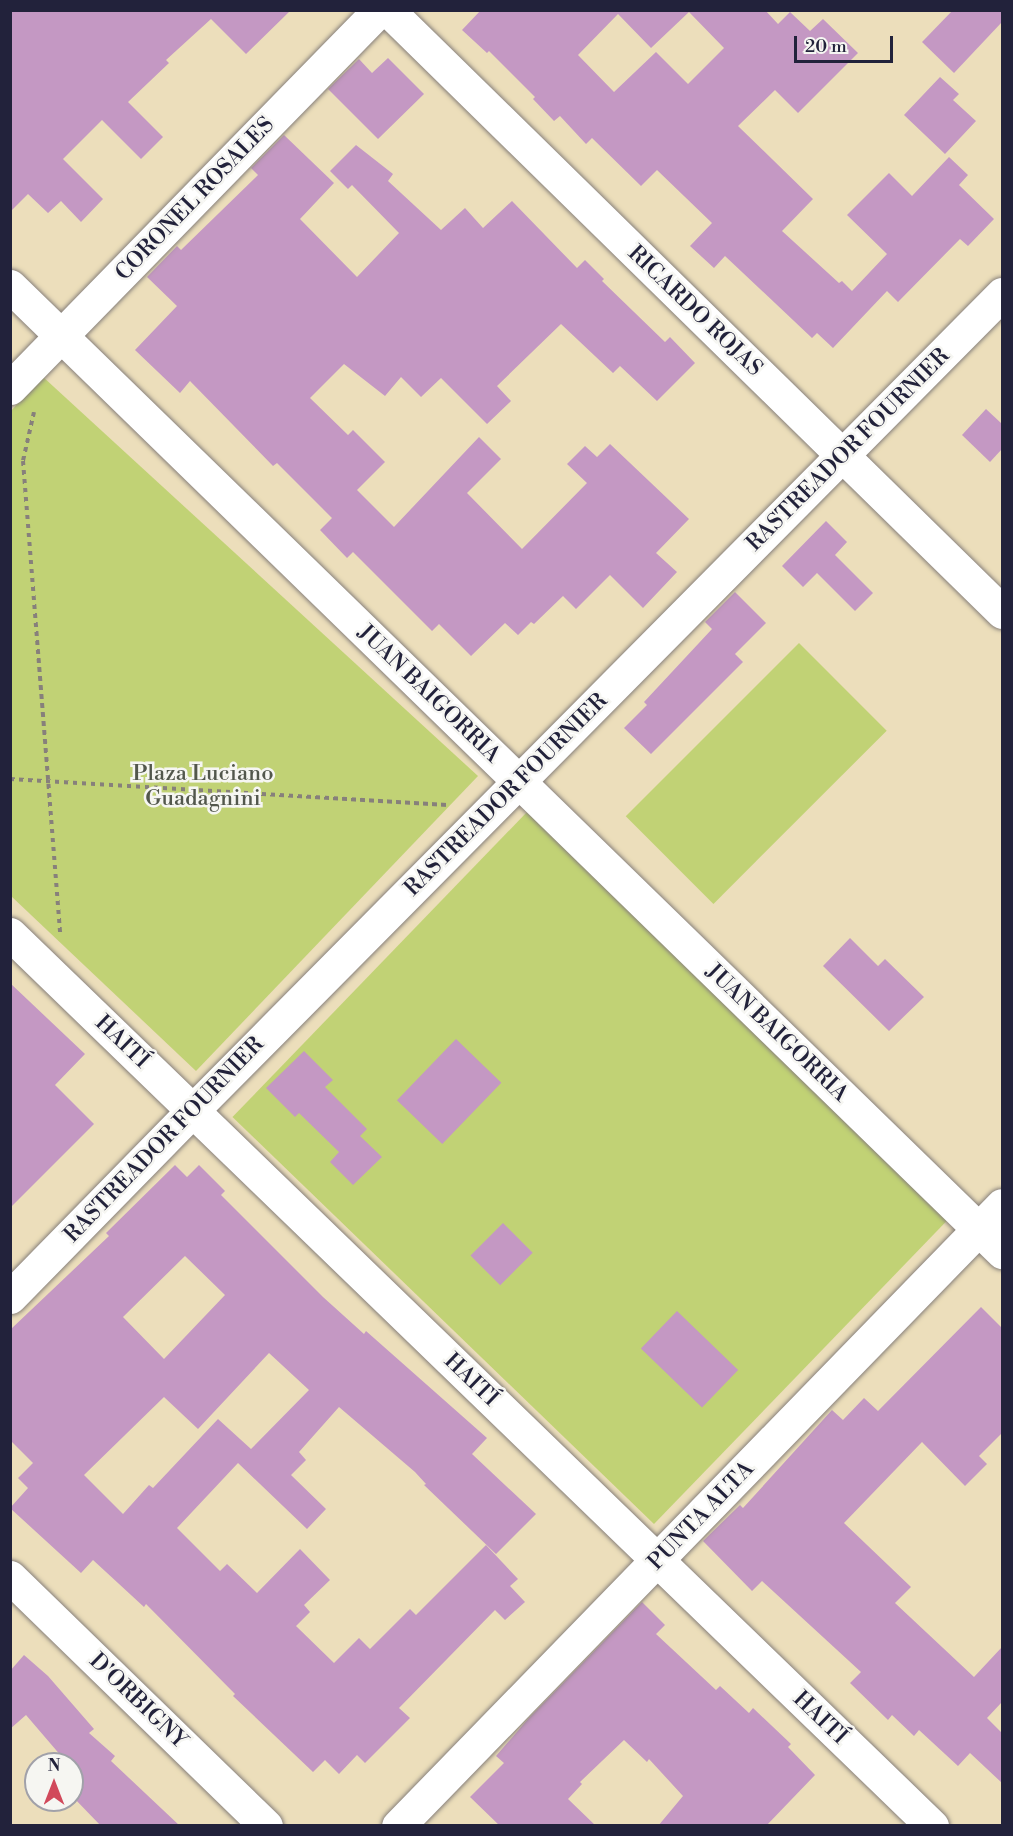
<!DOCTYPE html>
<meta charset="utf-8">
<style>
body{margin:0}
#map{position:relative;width:1013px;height:1836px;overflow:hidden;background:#ecdebb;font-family:"Libre Bodoni",serif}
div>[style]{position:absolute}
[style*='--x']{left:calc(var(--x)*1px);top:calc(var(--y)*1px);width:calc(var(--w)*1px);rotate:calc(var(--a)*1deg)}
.green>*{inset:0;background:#c1d275;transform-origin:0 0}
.building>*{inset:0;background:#c498c3;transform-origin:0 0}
.path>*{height:4px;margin-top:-2px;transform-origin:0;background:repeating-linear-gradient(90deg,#87807b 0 4.5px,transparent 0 9px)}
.roads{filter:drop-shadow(0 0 2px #87807b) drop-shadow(0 0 2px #87807b)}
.minor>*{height:33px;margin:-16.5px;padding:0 16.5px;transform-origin:16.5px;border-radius:16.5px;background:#fff}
span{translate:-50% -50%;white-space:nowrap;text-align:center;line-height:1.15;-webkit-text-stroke:5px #f6f6f2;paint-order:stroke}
.street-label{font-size:22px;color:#22223b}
.park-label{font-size:22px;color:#52574c}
.frame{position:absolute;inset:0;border:12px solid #22223b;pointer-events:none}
.north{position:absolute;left:24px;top:1752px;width:60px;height:60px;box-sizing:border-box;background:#f6f6f2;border:2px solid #a1a1a9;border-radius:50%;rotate:0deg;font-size:16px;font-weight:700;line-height:24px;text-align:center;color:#22223b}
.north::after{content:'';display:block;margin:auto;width:21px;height:27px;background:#d1495b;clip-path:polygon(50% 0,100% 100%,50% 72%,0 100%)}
.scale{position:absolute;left:794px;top:36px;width:99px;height:27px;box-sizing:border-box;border:3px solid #22223b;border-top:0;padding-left:8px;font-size:18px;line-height:21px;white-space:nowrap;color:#22223b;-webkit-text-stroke:4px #f6f6f2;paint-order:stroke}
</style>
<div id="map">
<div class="green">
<i style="clip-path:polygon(42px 376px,478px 776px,196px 1071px,11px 896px,11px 411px)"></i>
<i style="left:799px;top:643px;width:124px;height:245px;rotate:45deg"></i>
<i style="left:527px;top:812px;width:586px;height:424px;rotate:44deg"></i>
</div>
<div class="building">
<i style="clip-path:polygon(10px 10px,239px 10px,290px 11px,246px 54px,211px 19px,166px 60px,169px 63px,128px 102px,163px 137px,141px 159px,102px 120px,63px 159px,103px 199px,81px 222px,61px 201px,48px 213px,28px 194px,10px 212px)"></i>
<i style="clip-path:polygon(evenodd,481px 10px,765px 10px,778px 24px,790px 12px,810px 31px,823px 19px,858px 53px,798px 113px,775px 90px,738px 126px,813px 199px,782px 231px,839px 283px,842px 281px,852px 291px,887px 254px,847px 215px,889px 173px,912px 196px,949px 157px,968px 175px,959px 185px,994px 219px,968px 246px,960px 239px,898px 302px,887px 291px,833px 348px,817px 333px,812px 338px,725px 256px,714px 268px,690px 246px,712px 223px,657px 170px,641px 186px,592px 138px,586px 144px,560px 116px,554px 121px,533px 99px,535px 97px,489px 51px,487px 53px,462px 30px,481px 10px,689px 12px,724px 48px,688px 84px,656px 52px,614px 92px,578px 55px,618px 14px,651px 48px,689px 12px)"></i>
<i style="clip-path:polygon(953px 10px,1002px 10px,1002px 22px,954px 73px,922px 42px)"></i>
<i style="clip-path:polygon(388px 58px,424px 94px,378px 139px,328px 89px,359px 59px,372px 73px)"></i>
<i style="clip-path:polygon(940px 77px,959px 94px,953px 100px,976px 121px,945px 154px,904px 115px)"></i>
<i style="clip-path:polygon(284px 135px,334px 183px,300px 219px,357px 277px,399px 233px,352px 185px,348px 189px,330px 171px,356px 145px,393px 174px,388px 181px,441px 230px,465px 208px,483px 228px,512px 201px,577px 268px,585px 260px,604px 279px,602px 281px,665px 342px,670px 337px,695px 363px,657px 401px,620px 366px,613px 373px,561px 324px,497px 386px,511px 401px,487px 424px,441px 378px,421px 397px,401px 377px,385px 396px,344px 364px,310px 398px,348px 435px,353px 430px,385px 462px,357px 490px,394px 527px,479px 437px,501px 459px,467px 493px,522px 549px,587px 483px,567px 464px,585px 446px,597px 457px,610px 444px,689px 519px,656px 553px,677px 572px,643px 608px,610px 575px,576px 609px,563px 596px,534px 624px,531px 622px,518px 635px,505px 623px,471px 656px,439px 624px,432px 631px,353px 552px,347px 558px,320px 530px,332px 518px,277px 463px,273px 466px,190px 381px,180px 393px,135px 350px,177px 306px,147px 277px,177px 246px,181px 250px,258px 175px,251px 168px)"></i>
<i style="clip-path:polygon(986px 409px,1002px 424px,1002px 449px,990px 462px,962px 435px)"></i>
<i style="clip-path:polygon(826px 521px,847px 542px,835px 555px,873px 593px,855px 611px,817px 573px,803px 587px,782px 566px)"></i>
<i style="clip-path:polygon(735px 592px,766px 623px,735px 654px,743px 662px,651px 754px,624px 728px,647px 705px,644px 702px,712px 629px,705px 622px)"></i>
<i style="clip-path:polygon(850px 938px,878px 966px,885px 959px,924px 997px,889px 1031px,823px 966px)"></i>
<i style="clip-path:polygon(10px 983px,85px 1054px,55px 1085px,94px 1124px,10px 1208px)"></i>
<i style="left:456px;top:1039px;width:63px;height:85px;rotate:44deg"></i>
<i style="clip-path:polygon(304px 1051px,333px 1080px,325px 1087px,367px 1129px,360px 1136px,382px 1157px,353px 1185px,330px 1162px,339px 1152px,299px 1113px,295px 1117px,266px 1088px)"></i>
<i style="clip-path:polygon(evenodd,175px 1165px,187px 1177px,199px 1165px,225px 1191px,221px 1195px,323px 1297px,364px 1334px,366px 1331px,487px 1438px,472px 1454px,536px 1514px,496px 1554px,424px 1485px,426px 1484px,415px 1472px,339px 1407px,299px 1452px,306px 1460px,291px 1475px,326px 1509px,307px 1529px,238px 1463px,177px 1528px,220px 1571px,227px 1564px,257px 1593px,300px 1549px,330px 1580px,304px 1605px,310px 1612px,296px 1626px,334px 1663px,359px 1638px,370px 1649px,410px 1609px,416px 1615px,486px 1545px,518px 1579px,510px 1586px,525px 1602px,505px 1620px,495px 1610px,399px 1708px,410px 1718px,365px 1763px,357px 1755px,339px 1774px,325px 1760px,313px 1772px,233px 1696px,235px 1694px,146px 1604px,144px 1607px,93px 1560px,81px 1573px,10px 1508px,28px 1488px,18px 1478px,33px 1463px,10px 1440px,10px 1330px,109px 1236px,106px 1233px,175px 1165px,185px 1256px,225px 1295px,164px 1359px,123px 1317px,185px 1256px,175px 1165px,269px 1353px,309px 1390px,251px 1449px,218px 1419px,153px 1488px,149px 1485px,123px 1514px,84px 1475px,164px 1397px,198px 1429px,269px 1353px)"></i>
<i style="left:503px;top:1223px;width:42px;height:46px;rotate:45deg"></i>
<i style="clip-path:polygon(981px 1307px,1002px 1328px,1002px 1433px,979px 1456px,987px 1464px,965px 1486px,922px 1442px,844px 1523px,911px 1587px,895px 1603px,974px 1677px,1002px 1647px,1002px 1702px,987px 1718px,1002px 1733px,1002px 1783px,970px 1753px,958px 1766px,919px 1730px,914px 1736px,892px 1715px,888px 1720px,850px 1683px,861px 1672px,762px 1581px,752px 1591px,703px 1541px,740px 1505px,743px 1508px,832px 1410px,843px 1420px,864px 1398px,878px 1411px)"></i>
<i style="left:677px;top:1311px;width:85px;height:52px;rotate:44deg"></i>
<i style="clip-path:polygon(642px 1602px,665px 1625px,656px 1634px,716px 1690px,720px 1686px,749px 1713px,753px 1708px,791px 1744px,788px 1747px,815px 1775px,766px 1826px,658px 1826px,683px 1796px,649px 1759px,647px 1762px,624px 1740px,580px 1782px,582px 1784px,568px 1799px,596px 1826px,500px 1826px,470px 1797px,504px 1763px,496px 1756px,528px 1719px)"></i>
<i style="clip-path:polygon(24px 1655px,48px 1676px,94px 1729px,89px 1733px,115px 1756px,111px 1761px,180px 1826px,101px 1826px,72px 1796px,72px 1764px,68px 1764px,26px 1715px,10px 1729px,10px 1671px)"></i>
</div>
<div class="path">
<i style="--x:34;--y:412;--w:50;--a:102.7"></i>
<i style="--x:23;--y:461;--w:476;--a:85.5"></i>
<i style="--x:10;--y:779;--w:438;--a:3.4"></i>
</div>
<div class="roads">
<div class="minor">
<i style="--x:388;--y:10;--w:860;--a:44.43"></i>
<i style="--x:10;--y:286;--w:1385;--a:44.24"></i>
<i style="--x:10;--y:388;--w:528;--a:-45.69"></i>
<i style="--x:10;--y:934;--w:1283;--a:44.05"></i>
<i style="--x:10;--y:1297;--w:262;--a:-45.6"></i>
<i style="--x:193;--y:1110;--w:1149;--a:-45.25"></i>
<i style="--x:10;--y:1577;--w:357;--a:44.2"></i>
<i style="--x:398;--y:1826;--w:866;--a:-45.8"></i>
</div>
</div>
<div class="street-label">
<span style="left:195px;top:199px;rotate:-46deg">CORONEL ROSALES</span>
<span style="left:695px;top:311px;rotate:44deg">RICARDO ROJAS</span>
<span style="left:848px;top:450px;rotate:-45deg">RASTREADOR FOURNIER</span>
<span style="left:429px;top:694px;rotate:44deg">JUAN BAIGORRIA</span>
<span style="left:506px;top:795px;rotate:-45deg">RASTREADOR FOURNIER</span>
<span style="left:777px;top:1033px;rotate:44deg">JUAN BAIGORRIA</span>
<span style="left:122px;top:1042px;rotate:44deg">HAITÍ</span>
<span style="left:164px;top:1140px;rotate:-46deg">RASTREADOR FOURNIER</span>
<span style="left:471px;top:1380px;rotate:44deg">HAITÍ</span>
<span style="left:701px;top:1516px;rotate:-46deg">PUNTA ALTA</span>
<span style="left:138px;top:1701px;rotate:44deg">D'ORBIGNY</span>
<span style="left:820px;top:1718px;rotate:44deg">HAITÍ</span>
</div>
<div class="park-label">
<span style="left:203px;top:786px">Plaza Luciano<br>Guadagnini</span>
</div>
<div class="frame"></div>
<div class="north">N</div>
<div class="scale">20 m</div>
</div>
